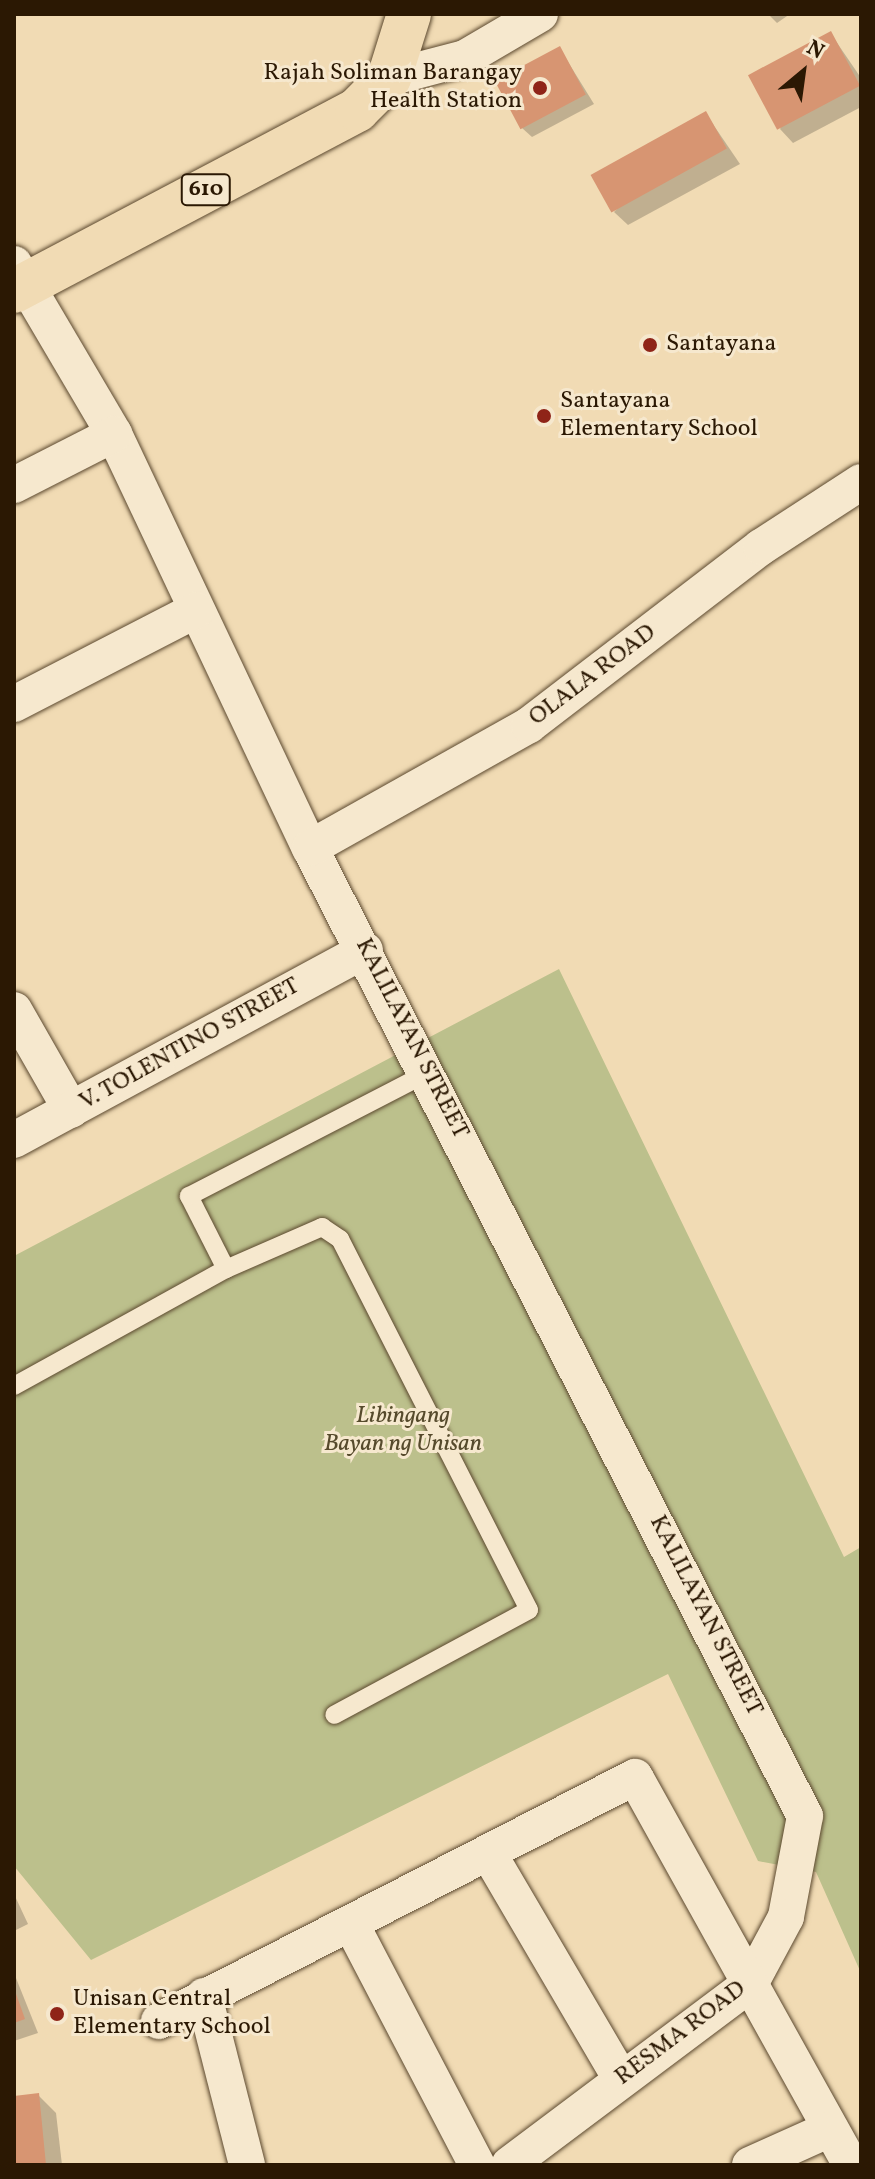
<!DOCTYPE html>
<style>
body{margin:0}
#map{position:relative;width:875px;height:2179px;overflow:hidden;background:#f1dbb4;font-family:Vollkorn,serif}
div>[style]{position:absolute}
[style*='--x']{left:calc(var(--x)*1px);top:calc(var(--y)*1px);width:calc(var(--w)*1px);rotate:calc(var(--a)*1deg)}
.green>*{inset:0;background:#bcc08c}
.shadow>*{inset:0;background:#0003}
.building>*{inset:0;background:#d79572;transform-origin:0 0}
.roads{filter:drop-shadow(0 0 2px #5c492f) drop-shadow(0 0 2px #5c492f)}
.lane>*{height:18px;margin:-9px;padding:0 9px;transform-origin:9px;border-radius:9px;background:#f6e8ce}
.street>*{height:36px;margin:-18px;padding:0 18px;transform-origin:18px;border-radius:18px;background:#f6e8ce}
.primary>*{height:44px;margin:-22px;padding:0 22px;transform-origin:22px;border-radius:22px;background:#f1dbb4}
.dots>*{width:22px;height:22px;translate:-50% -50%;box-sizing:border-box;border:4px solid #f6e8ce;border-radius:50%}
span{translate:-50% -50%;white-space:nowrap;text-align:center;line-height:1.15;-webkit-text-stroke:6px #f6e8ce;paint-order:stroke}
.shield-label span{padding:2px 6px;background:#f6e8ce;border:2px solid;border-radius:6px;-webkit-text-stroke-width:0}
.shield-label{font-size:22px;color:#2b1803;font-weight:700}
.poi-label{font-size:24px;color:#2b1803}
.right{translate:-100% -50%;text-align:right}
.left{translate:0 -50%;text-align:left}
.street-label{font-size:24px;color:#2b1803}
.park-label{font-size:24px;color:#564a2c;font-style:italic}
.frame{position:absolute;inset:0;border:16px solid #2b1803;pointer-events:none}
.north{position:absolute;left:763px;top:32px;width:80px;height:80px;-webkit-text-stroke:6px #f6e8ce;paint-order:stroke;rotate:29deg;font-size:22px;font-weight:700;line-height:32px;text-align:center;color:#2b1803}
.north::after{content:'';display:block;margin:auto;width:28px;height:36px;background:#2b1803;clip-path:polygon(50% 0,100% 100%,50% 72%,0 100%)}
</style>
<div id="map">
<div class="green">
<i style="clip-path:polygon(559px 969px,844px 1557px,861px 1547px,861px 1973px,816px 1872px,758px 1861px,668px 1674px,91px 1960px,14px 1866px,14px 1256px)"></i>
</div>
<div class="shadow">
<i style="clip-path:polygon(768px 14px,790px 14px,777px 23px)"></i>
<i style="clip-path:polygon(831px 34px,861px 78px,861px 107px,793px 143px,780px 129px)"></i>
<i style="clip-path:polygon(560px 49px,594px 104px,532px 137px,522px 128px)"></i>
<i style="clip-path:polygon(706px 114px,740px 164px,628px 225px,614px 212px)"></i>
<i style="clip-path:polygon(14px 1894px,28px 1924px,14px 1931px)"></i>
<i style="clip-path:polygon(14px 1973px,38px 2033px,14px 2041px)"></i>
<i style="clip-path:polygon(39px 2096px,56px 2113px,62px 2165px,14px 2165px,14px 2098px)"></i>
</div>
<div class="building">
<i style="left:831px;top:31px;width:62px;height:94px;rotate:62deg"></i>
<i style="left:560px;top:46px;width:55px;height:74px;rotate:62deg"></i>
<i style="left:706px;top:111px;width:43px;height:132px;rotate:61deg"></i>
<i style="clip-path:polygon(14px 1988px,25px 2019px,14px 2023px)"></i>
<i style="clip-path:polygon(39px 2093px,46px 2165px,14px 2165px,14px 2096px)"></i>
</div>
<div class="roads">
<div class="lane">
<i style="--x:226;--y:1269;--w:82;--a:-116.9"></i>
<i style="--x:189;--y:1196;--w:270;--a:-27.3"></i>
<i style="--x:14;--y:1386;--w:242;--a:-28.9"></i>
<i style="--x:226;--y:1269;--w:105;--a:-23.6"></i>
<i style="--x:322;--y:1227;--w:22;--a:34"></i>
<i style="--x:340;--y:1239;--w:416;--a:63"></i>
<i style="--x:529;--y:1610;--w:221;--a:151.7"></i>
</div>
<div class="street">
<i style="--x:389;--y:78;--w:79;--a:-14.7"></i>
<i style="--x:465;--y:58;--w:87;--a:-30.4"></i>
<i style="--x:14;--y:264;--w:197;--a:59.5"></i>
<i style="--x:114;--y:434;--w:458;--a:64.7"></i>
<i style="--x:310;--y:848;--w:1087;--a:62.92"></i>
<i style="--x:805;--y:1816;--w:103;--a:100.7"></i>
<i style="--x:786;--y:1917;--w:76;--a:118.2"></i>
<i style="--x:750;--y:1984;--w:301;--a:143.1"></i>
<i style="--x:14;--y:485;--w:112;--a:-27"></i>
<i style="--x:14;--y:704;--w:205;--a:-27.3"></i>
<i style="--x:310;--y:848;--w:251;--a:-29.3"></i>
<i style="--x:529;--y:725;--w:292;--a:-37.5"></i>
<i style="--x:761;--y:547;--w:119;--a:-33"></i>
<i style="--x:14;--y:1010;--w:115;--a:60.3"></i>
<i style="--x:14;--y:1140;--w:399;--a:-28.4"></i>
<i style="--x:489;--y:1854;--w:261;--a:59.6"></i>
<i style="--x:351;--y:1924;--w:272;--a:62.4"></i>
<i style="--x:204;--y:1996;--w:174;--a:75.7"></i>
<i style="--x:159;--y:2021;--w:535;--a:-27.14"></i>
<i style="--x:635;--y:1777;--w:444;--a:60.9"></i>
<i style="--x:750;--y:2165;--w:85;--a:-24.2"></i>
</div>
<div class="primary">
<i style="--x:14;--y:291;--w:388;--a:-27.8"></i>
<i style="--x:357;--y:110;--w:45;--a:-45"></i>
<i style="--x:389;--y:78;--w:67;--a:-72.6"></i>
</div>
</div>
<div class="dots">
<i style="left:540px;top:88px;background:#8f2418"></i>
<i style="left:650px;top:345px;background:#8f2418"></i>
<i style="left:544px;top:416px;background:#8f2418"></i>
<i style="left:57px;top:2014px;background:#8f2418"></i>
</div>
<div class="shield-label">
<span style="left:206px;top:190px">610</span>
</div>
<div class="poi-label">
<span class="right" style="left:522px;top:88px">Rajah Soliman Barangay<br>Health Station</span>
<span class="left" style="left:666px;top:345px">Santayana</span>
<span class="left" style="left:560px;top:416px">Santayana<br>Elementary School</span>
<span class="left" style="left:73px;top:2014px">Unisan Central<br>Elementary School</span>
</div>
<div class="street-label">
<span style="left:593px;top:676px;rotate:-37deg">OLALA ROAD</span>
<span style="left:411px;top:1039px;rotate:63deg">KALILAYAN STREET</span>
<span style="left:190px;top:1045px;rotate:-29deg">V. TOLENTINO STREET</span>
<span style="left:705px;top:1616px;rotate:63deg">KALILAYAN STREET</span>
<span style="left:681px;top:2034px;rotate:-37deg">RESMA ROAD</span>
</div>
<div class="park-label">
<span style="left:403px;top:1431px">Libingang<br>Bayan ng Unisan</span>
</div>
<div class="frame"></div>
<div class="north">N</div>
</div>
